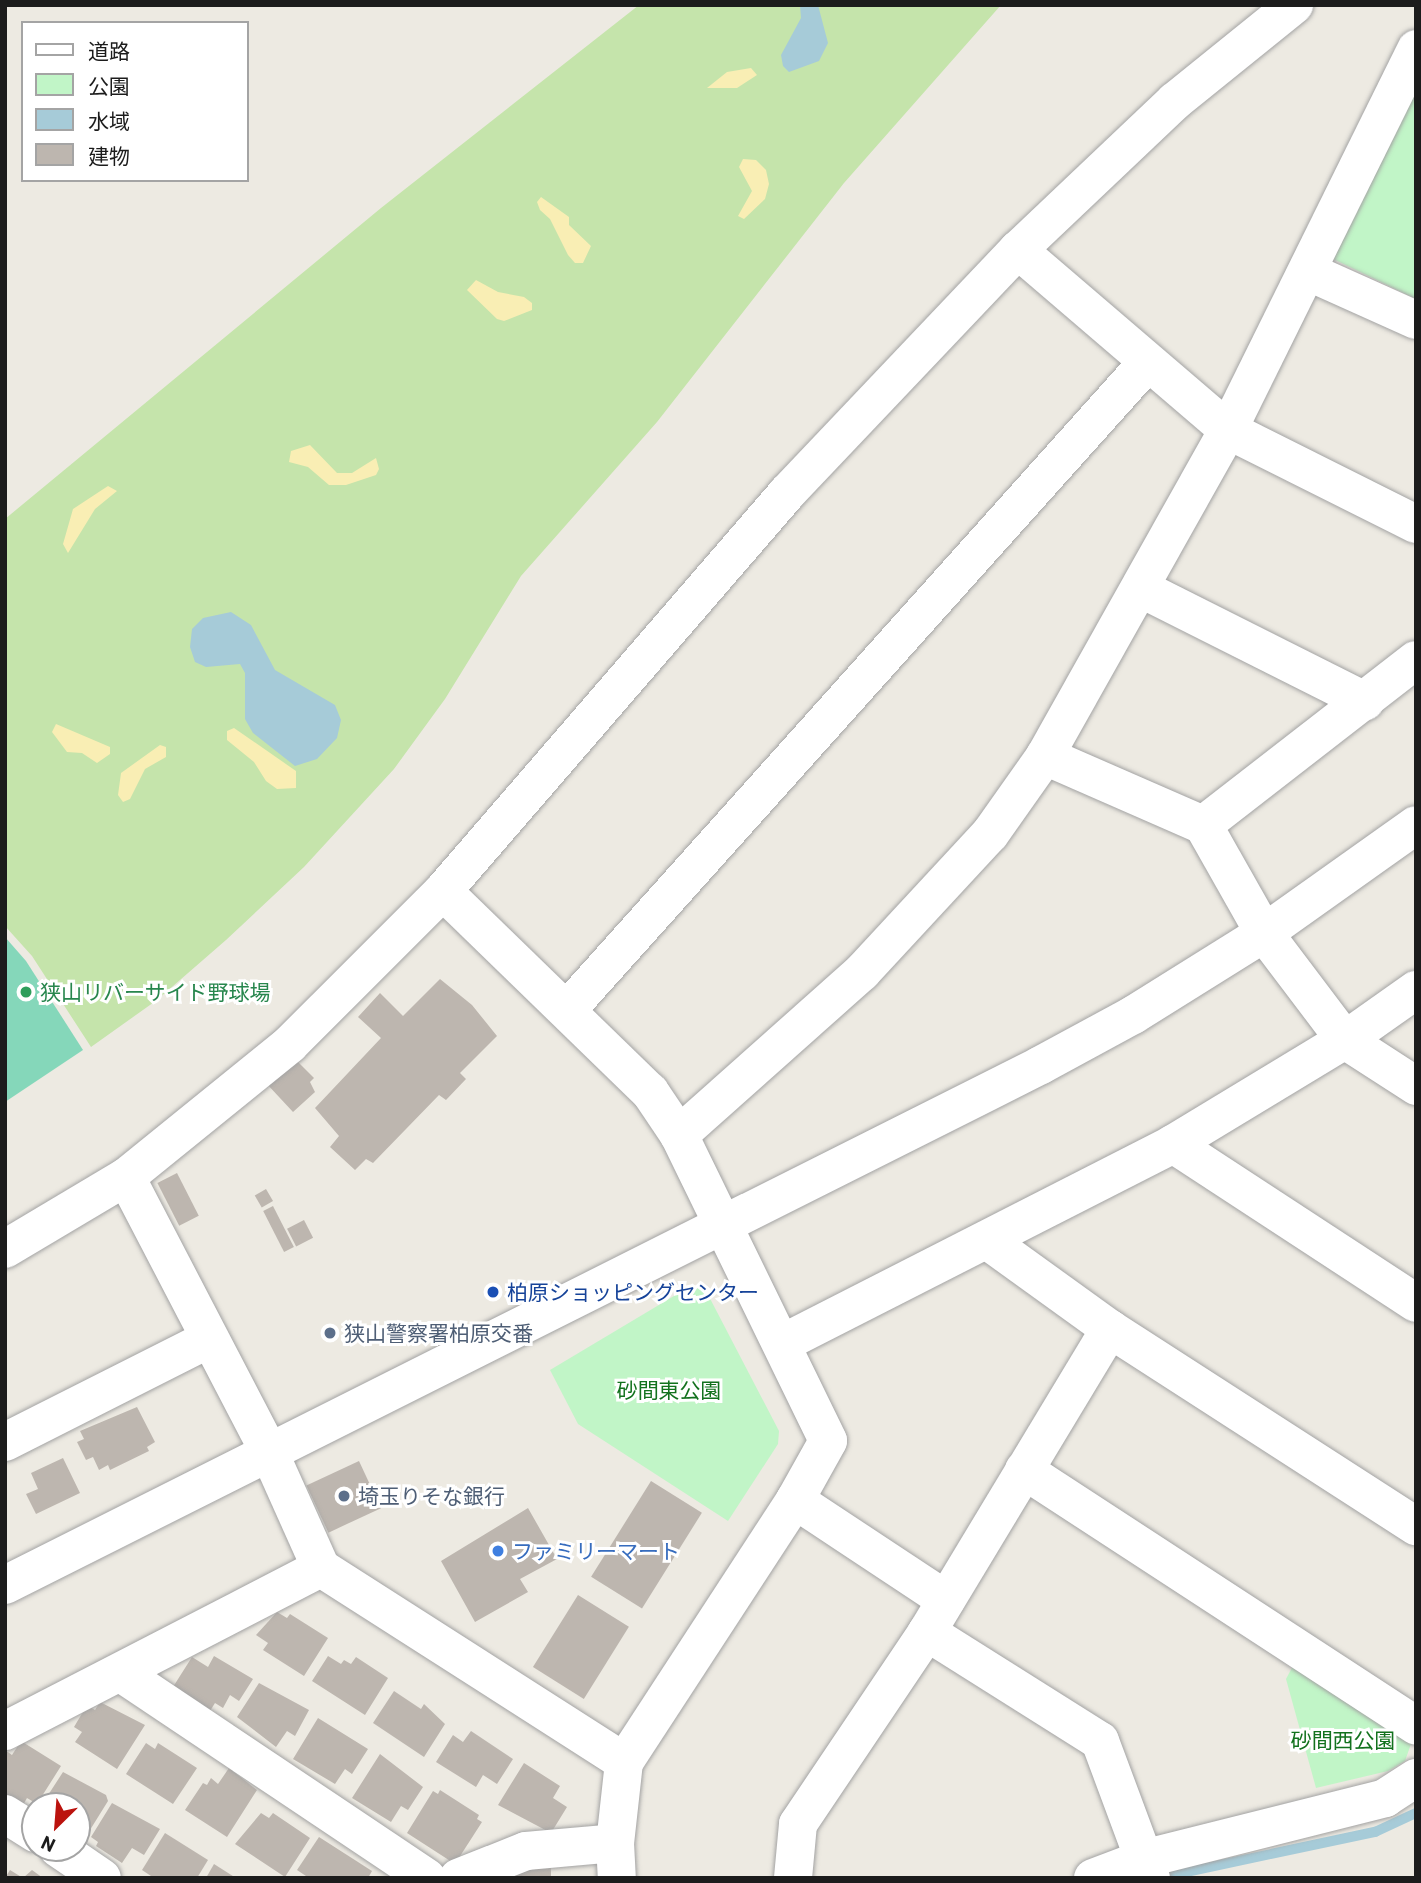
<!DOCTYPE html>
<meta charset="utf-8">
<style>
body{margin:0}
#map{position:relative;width:1421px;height:1883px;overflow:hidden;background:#edeae2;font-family:Barlow,"Noto Sans JP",sans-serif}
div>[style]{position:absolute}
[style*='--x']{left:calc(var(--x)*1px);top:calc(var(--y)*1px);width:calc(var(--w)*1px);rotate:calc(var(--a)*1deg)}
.grass>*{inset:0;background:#c5e4ab}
.sand>*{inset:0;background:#f9eeb4}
.park>*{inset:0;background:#c1f5c7}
.pitch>*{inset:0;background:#85d7ba}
.water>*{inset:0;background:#a6cbd8}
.stream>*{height:10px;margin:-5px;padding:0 5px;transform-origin:5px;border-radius:5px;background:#a6cbd8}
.building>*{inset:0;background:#bdb6af;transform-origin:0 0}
.roads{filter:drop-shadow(0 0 2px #a3a3a3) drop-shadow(0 0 2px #a3a3a3)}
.minor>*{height:38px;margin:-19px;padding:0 19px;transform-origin:19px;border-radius:19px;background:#fff}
.dots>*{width:19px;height:19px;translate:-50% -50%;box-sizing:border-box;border:4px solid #fff;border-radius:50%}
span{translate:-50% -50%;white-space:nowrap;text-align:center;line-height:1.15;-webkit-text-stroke:6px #fff;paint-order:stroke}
.leisure-label{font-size:21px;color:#27864d}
.left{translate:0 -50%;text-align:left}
.transit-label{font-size:21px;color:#164399}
.service-label{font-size:21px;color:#4e5e75}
.park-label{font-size:21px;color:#13721e}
.shop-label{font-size:21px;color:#366cbe}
.frame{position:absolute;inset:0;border:7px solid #1c1c1c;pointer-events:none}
.legend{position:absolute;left:21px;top:21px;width:228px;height:161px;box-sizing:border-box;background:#fff;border:2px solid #a4a4a4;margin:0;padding:9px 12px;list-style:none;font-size:21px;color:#1c1c1c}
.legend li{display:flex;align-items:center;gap:14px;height:35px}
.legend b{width:35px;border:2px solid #a4a4a4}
.north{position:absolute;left:21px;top:1792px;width:70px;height:70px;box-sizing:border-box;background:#fff;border:2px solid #a4a4a4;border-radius:50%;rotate:205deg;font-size:19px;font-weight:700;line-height:28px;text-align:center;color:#1c1c1c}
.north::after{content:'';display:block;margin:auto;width:24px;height:32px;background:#bb130e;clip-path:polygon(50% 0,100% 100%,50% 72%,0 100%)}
</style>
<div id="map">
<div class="grass">
<i style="clip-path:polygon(639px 5px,1001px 5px,844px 183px,657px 422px,521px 576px,445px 699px,394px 769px,304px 867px,226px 940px,157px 1000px,91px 1047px,32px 956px,5px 926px,5px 519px,381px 208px)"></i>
</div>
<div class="sand">
<i style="clip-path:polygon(751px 68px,757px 75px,737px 88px,707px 88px,727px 72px)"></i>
<i style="clip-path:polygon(743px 159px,756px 160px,766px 170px,769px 184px,765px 199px,744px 219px,738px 216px,752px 191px,739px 167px)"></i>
<i style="clip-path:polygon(541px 197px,569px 217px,569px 225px,591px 246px,583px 263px,575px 263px,568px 255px,550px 219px,540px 210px,537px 202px)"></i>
<i style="clip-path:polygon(476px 280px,498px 292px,524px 297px,532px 303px,532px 310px,504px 321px,497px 319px,467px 290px)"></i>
<i style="clip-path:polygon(310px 445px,337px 473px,352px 473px,376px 458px,379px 469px,376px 475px,346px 485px,329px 485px,308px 467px,289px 462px,291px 451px)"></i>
<i style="clip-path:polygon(108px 486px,117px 491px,95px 509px,68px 553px,63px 544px,73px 509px)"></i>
<i style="clip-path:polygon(56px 724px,110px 747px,110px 754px,97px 763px,82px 753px,67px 752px,52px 732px)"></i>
<i style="clip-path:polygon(234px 728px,296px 771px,296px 788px,277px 789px,266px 781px,254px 762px,227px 740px,227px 731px)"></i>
<i style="clip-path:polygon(160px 745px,166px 747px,166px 757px,145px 769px,130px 799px,123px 802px,118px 795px,121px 773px)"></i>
</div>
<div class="park">
<i style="clip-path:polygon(1416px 78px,1416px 299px,1329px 257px)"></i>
<i style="clip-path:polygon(689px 1287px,704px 1287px,779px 1431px,778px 1444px,728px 1521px,578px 1424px,550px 1370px)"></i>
<i style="clip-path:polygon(1295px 1662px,1413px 1738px,1405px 1761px,1388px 1771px,1316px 1788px,1286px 1679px)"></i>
</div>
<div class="pitch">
<i style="clip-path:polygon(5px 937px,26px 961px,83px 1050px,5px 1102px)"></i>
</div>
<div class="water">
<i style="clip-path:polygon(800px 5px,818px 5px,828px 43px,819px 61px,789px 72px,783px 66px,781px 55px,801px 18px)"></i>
<i style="clip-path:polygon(231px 612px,251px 625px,275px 670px,335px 705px,341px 720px,337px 738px,317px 759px,295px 766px,253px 733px,245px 719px,245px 673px,240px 664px,206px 667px,195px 662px,190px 647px,192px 629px,203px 618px)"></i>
</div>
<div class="stream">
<i style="--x:1172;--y:1875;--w:208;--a:-12"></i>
<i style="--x:1375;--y:1832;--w:45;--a:-24.9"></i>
</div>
<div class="building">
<i style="clip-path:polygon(440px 979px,472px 1005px,497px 1036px,460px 1073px,466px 1079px,446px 1100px,439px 1095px,373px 1163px,366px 1159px,355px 1170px,330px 1147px,339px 1136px,315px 1108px,381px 1038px,358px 1017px,380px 993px,403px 1016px)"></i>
<i style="clip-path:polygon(294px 1058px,314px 1078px,310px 1082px,315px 1092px,293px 1112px,266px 1083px)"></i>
<i style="left:177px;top:1173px;width:48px;height:22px;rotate:63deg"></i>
<i style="left:266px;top:1189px;width:14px;height:13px;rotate:60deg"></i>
<i style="left:273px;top:1206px;width:46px;height:11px;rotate:63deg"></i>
<i style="left:304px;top:1220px;width:20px;height:19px;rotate:63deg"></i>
<i style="clip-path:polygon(137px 1407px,155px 1442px,147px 1447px,149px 1451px,110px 1470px,108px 1465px,99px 1470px,93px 1457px,86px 1460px,77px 1442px,84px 1439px,80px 1431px)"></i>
<i style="clip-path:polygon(63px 1458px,80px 1493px,36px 1514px,26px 1494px,38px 1489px,31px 1473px)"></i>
<i style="left:359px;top:1461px;width:52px;height:58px;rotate:65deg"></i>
<i style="left:651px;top:1481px;width:60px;height:113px;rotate:32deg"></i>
<i style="clip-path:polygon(528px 1508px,557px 1559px,520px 1579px,528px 1592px,475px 1622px,441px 1561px)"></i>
<i style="left:578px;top:1595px;width:60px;height:85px;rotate:32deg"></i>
<i style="clip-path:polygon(277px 1612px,287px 1618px,290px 1614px,328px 1638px,304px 1676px,263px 1650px,268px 1643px,256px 1635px)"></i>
<i style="clip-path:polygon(214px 1656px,253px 1679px,239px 1701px,230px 1695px,223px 1708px,215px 1703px,210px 1711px,173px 1687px,192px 1657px,208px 1667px)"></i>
<i style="clip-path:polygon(328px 1656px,341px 1664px,344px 1660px,351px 1664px,356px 1657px,388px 1678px,365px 1715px,312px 1681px)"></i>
<i style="clip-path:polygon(259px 1683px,309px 1710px,295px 1736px,287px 1731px,276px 1747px,237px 1717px)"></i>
<i style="clip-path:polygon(394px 1691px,421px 1709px,424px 1704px,445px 1724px,424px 1757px,373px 1723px)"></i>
<i style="clip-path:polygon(100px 1702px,145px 1725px,117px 1769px,75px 1742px,82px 1732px,74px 1727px,87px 1705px,95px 1710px)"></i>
<i style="clip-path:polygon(318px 1718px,368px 1749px,352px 1774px,345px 1769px,335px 1784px,293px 1759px)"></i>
<i style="clip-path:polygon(471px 1731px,513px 1759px,497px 1784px,483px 1775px,476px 1787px,436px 1762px,453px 1735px,463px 1742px)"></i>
<i style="clip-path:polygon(21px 1741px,61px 1766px,37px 1804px,27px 1798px,23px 1805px,5px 1794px,5px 1750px,12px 1755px)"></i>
<i style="clip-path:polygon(146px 1743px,155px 1749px,158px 1743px,197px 1768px,173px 1804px,126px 1774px)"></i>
<i style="clip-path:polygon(380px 1754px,423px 1787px,408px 1810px,401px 1806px,391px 1822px,352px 1798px)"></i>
<i style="clip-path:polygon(524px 1763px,560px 1786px,553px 1798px,567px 1807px,551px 1833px,498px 1805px)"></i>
<i style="clip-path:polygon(229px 1768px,257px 1790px,227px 1837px,185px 1810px,203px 1783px,207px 1785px,211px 1778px,218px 1784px)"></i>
<i style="clip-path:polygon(63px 1772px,106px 1795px,108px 1801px,85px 1838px,77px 1833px,77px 1806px,41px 1806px)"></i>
<i style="clip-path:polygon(440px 1790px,479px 1815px,477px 1819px,482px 1822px,455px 1864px,407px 1833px,433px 1791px,438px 1794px)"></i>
<i style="clip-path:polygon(112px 1803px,160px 1829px,144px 1855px,132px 1848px,122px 1863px,96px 1846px,98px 1842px,91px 1837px)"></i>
<i style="clip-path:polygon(261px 1813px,269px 1818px,273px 1813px,310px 1838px,285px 1877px,235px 1844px)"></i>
<i style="clip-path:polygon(165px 1833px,208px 1860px,197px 1878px,154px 1878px,142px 1870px)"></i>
<i style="clip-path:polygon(319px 1837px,372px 1871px,368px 1878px,309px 1878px,297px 1870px)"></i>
<i style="clip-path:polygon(214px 1864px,236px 1878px,206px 1878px)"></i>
<i style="clip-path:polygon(551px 1866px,551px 1878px,503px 1878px,516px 1868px)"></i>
<i style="clip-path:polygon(10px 1870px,23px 1878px,32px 1870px,43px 1878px,5px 1878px)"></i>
</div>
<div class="roads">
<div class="minor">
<i style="--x:1018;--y:250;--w:277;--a:40.6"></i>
<i style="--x:1228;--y:430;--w:210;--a:26.6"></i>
<i style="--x:1309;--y:272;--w:117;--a:24.2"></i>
<i style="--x:1140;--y:588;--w:252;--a:26.7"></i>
<i style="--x:1045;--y:756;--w:172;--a:23.6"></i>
<i style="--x:1203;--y:825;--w:124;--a:60.5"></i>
<i style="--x:1264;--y:933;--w:134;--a:52.9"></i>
<i style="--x:1345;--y:1040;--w:85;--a:32.9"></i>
<i style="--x:1203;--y:825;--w:269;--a:-37.8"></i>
<i style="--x:443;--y:891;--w:289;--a:44.2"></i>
<i style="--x:650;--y:1092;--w:52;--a:56"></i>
<i style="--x:679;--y:1135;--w:340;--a:64"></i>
<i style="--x:828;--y:1441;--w:68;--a:119.2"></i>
<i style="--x:795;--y:1500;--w:313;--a:123.1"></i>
<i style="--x:624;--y:1762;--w:81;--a:96.3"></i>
<i style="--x:615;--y:1843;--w:35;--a:87"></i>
<i style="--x:567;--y:1010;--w:868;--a:-48.13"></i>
<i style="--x:679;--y:1135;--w:245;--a:-41.7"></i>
<i style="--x:862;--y:972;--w:188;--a:-47.2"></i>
<i style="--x:990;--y:834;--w:95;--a:-54.8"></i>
<i style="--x:1045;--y:756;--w:374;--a:-60.7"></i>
<i style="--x:1228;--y:430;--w:425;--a:-63.7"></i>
<i style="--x:1173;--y:1144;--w:290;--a:33.2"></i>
<i style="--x:126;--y:1177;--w:312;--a:62.5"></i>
<i style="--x:270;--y:1454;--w:125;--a:65.9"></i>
<i style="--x:988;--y:1241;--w:150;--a:35.8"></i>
<i style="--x:1110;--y:1329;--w:364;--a:32.8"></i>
<i style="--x:5;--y:1249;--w:141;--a:-30.8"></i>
<i style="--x:126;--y:1177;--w:211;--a:-39"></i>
<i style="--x:290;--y:1044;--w:216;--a:-45"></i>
<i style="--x:443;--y:891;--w:526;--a:-49.16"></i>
<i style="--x:787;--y:493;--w:335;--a:-46.5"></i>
<i style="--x:1018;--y:250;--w:216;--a:-43.5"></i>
<i style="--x:1175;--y:101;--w:153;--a:-38.9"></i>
<i style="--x:783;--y:1343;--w:438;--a:-27"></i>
<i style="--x:1173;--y:1144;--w:201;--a:-31.2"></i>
<i style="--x:1345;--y:1040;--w:87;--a:-35.2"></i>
<i style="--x:5;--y:1442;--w:226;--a:-26.8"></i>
<i style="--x:1024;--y:1470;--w:468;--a:33.1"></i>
<i style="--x:795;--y:1500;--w:181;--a:33.5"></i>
<i style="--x:5;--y:1585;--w:1159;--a:-26.65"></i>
<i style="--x:1041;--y:1065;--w:105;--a:-28.5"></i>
<i style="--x:1133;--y:1015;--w:155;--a:-32"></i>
<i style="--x:1264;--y:933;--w:186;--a:-35.4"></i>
<i style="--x:927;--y:1632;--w:204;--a:32.2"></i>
<i style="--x:1100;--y:1741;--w:146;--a:69.6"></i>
<i style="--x:121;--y:1673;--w:368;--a:33.8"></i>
<i style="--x:5;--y:1731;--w:356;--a:-27.3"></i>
<i style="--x:321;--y:1568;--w:360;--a:32.6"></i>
<i style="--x:5;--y:1814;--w:36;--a:32"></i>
<i style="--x:58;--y:1848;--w:53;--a:34.3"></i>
<i style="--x:458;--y:1878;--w:73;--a:-21.7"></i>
<i style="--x:526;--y:1851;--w:89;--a:-5.1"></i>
<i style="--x:793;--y:1878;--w:54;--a:-84.7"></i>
<i style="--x:798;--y:1824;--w:231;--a:-56.1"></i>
<i style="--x:927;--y:1632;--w:354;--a:-58.9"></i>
<i style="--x:1093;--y:1878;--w:53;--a:-20.8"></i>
<i style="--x:1143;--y:1859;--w:250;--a:-14.1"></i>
<i style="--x:1385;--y:1798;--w:37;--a:-33"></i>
</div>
</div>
<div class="dots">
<i style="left:26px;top:992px;background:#2e9e5b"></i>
<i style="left:493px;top:1292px;background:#1a4fb4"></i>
<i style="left:330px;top:1333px;background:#5c6f8a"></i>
<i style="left:344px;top:1496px;background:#5c6f8a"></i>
<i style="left:498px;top:1551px;background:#3f7fe0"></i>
</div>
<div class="leisure-label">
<span class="left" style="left:40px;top:992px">狭山リバーサイド野球場</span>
</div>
<div class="transit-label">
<span class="left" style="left:507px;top:1292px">柏原ショッピングセンター</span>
</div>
<div class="service-label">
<span class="left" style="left:344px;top:1333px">狭山警察署柏原交番</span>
<span class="left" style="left:358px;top:1496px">埼玉りそな銀行</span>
</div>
<div class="park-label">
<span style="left:669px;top:1390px">砂間東公園</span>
<span style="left:1343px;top:1740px">砂間西公園</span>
</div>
<div class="shop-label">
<span class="left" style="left:512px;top:1551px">ファミリーマート</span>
</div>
<div class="frame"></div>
<ul class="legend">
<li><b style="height:9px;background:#fff"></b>道路</li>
<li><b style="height:19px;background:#c1f5c7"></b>公園</li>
<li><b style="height:19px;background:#a6cbd8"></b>水域</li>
<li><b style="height:19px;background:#bdb6af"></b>建物</li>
</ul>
<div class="north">N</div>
</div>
